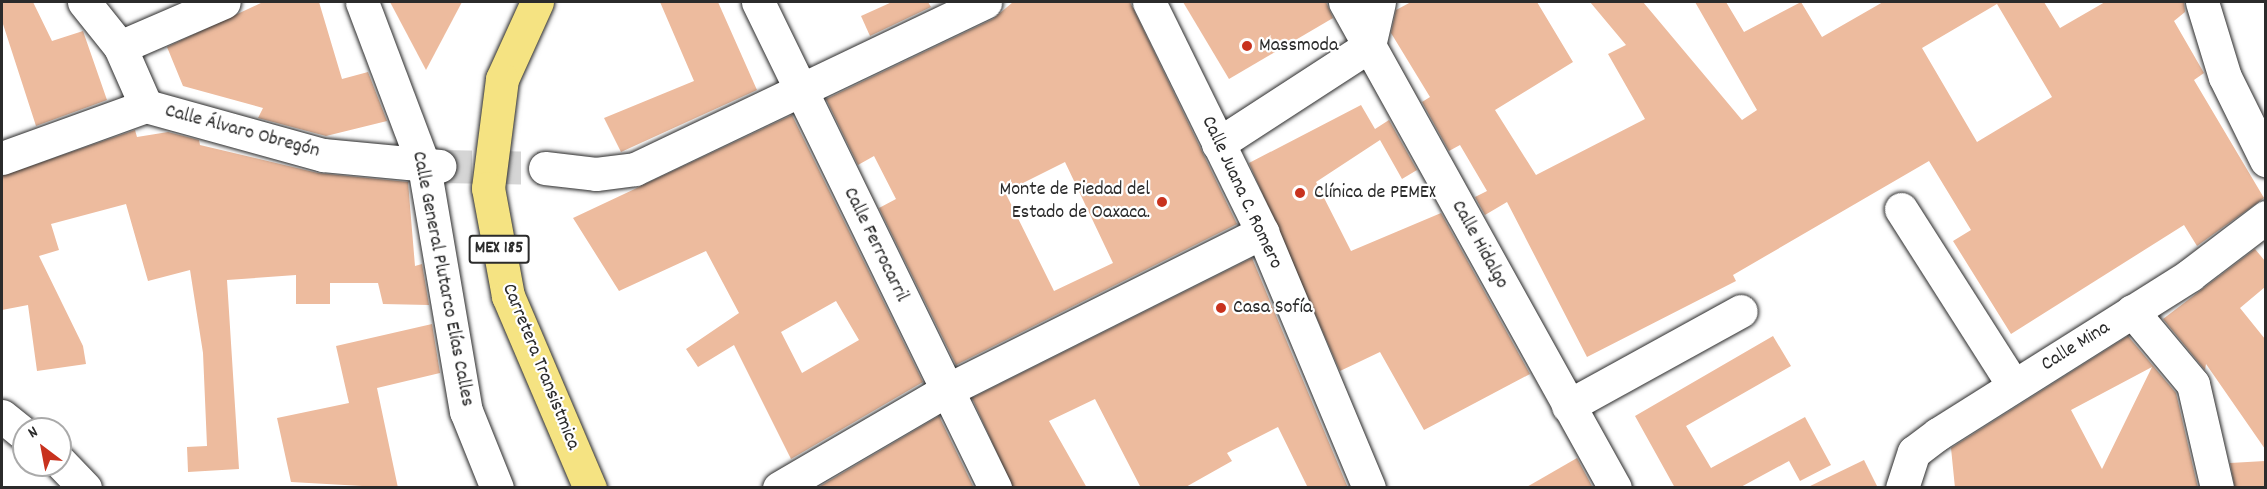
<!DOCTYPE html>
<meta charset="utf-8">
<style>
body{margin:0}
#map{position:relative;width:2267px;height:489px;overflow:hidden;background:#fff;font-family:Dekko,sans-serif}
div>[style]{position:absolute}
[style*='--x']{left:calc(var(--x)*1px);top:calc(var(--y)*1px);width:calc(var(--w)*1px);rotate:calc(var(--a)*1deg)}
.building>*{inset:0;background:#edbb9e}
.minor-tunnel>*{height:33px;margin-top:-16.5px;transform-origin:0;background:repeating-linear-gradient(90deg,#d5d5d5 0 33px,transparent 0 49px)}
.roads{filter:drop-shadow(0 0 2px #2b2b2b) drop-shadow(0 0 2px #2b2b2b)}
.minor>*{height:33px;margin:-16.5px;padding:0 16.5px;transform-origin:16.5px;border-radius:16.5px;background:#fff}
.major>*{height:33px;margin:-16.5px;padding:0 16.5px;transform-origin:16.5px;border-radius:16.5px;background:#f5e382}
.dots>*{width:16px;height:16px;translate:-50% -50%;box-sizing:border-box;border:3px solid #fff;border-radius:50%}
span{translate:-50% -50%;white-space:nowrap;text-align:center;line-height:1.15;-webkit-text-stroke:4.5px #fff;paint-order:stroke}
.shield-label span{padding:2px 4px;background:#fff;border:2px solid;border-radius:4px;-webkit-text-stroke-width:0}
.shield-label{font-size:18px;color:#2b2b2b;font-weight:700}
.poi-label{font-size:20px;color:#2b2b2b}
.left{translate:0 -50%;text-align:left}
.right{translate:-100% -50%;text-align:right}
.street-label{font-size:20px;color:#2b2b2b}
.frame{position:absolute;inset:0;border:3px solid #2b2b2b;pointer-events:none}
.north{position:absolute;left:12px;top:417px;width:60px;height:60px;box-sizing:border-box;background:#fff;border:2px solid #aaa;border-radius:50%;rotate:328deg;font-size:16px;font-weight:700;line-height:24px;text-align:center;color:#2b2b2b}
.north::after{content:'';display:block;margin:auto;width:21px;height:27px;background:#c8321e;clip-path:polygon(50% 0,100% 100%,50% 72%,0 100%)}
</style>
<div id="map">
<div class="building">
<i style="clip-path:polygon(2px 2px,33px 2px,52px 41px,83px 31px,107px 100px,36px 126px,2px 21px)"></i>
<i style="clip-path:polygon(263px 2px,319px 2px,342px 79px,368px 72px,387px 121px,326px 136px,258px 118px,263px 108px,183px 86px,167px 47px)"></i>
<i style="clip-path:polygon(390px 2px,462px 2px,426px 70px)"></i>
<i style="clip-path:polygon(660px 2px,718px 2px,757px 90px,621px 152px,604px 118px,694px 81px)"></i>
<i style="clip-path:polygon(892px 2px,928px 2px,931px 7px,870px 36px,861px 16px)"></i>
<i style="clip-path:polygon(evenodd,1013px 2px,1130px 2px,1237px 224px,956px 365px,879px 208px,896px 199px,874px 156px,858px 165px,826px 99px,993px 19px,1013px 2px,1065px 162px,1113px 263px,1054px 291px,1005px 192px,1065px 162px)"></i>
<i style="clip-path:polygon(1183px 2px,1326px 2px,1333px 18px,1229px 79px)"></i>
<i style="clip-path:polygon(evenodd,1411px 2px,1537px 2px,1573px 62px,1495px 110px,1536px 175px,1645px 119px,1608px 54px,1626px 45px,1590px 2px,1643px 2px,1742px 120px,1757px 110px,1695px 2px,1726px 2px,1744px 32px,1801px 2px,1822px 37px,1883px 2px,2044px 2px,2060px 28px,2105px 2px,2184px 2px,2185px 12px,2174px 21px,2204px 73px,2194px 80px,2264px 198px,2197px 246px,2184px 225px,2011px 334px,1953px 241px,1971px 230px,1929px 161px,1733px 275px,1736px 281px,1587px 357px,1507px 202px,1485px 215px,1475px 197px,1487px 191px,1460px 145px,1449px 151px,1422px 102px,1430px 97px,1391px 33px,1396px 10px,1411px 2px,1997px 4px,2052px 97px,1977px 142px,1922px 48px,1997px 4px)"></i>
<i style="clip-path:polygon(1361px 105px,1375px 129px,1389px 120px,1417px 170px,1402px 179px,1380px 140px,1316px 182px,1351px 251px,1441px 213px,1530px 374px,1424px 430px,1380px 352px,1340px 371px,1249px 163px)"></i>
<i style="clip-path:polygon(evenodd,792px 115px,923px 382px,791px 459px,734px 345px,698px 367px,686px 349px,739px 313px,706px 251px,619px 291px,573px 218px,792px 115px,836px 301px,859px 340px,802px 373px,781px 332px,836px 301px)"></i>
<i style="clip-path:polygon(135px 130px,137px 137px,168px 132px,199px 140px,200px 145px,318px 173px,408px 182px,415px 266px,422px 264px,429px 305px,383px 304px,378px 283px,330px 283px,330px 304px,296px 304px,296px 275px,227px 280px,239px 469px,188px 472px,187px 447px,207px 446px,203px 353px,190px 270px,148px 281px,126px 204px,51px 224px,59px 250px,39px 256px,83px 346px,86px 364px,37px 371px,28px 305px,2px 310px,2px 176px)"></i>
<i style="clip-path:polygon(2255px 249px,2265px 261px,2265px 287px,2240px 308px,2265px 339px,2265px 449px,2206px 364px,2205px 370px,2163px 319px)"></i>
<i style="clip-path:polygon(1252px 258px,1348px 488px,1308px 488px,1278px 427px,1227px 453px,1232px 461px,1184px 488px,1141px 488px,1095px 399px,1049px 421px,1087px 488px,1013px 488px,972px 398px)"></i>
<i style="clip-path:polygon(432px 324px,440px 373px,377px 388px,398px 488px,291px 482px,277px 418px,349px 403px,336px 346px)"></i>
<i style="clip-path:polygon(1773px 336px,1791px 366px,1686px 426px,1711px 468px,1805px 417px,1831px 465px,1800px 481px,1789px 461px,1739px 488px,1675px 488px,1635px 416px)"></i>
<i style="clip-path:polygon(evenodd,2128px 336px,2176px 393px,2198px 488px,1955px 488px,1951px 448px,2128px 336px,2152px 367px,2102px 469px,2071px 410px,2152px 367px)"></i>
<i style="clip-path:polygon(939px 416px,974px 488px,817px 488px)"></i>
<i style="clip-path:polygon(1577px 458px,1593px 488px,1525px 488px)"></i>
<i style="clip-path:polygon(1864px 460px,1878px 488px,1806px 488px)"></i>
<i style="clip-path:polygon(2265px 461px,2265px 488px,2235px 488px,2230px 463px)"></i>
</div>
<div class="minor-tunnel">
<i style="--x:439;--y:166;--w:106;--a:1.1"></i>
</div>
<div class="roads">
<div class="minor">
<i style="--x:84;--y:2;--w:58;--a:51.3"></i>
<i style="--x:120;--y:47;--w:64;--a:66.2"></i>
<i style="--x:146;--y:106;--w:184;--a:15.5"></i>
<i style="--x:323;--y:155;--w:117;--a:5.4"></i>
<i style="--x:362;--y:2;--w:175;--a:69.3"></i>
<i style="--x:424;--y:166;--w:249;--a:80.3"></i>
<i style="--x:466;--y:411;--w:83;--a:68.1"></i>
<i style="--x:758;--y:2;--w:541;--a:64"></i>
<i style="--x:1149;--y:2;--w:256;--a:63.8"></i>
<i style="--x:1262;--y:232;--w:277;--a:67.3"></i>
<i style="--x:1345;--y:2;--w:556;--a:60.95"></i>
<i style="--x:2202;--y:2;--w:78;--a:73"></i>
<i style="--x:2225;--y:77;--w:93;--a:63.7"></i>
<i style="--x:120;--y:47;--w:113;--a:-23.4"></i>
<i style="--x:1218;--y:144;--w:180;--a:-33"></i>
<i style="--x:1369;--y:46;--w:45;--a:-77.2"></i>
<i style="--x:2;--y:158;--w:153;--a:-19.9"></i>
<i style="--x:545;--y:168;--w:51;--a:6.7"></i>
<i style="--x:596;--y:174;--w:39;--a:-7"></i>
<i style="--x:635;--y:169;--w:388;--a:-25.5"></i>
<i style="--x:1901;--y:209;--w:209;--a:57.5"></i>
<i style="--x:2132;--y:311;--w:95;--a:50.1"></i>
<i style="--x:2193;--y:384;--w:107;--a:77"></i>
<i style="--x:1568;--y:406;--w:197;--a:-28.8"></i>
<i style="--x:2;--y:416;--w:28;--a:39"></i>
<i style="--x:60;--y:462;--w:36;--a:46"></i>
<i style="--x:779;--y:488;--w:192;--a:-30.3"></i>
<i style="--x:945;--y:391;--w:355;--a:-26.6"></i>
<i style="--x:1902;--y:488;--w:38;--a:-72"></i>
<i style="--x:1914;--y:452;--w:30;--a:-37"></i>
<i style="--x:1938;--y:434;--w:298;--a:-32.2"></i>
<i style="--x:2190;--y:275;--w:96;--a:-37.3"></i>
</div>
<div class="major">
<i style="--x:537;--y:2;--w:85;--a:114.4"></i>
<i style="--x:502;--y:79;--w:110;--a:97.3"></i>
<i style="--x:488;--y:188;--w:110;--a:79.5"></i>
<i style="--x:508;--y:296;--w:209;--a:66.9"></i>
</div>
</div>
<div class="dots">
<i style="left:1247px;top:46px;background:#c8321e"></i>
<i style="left:1300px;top:193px;background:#c8321e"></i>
<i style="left:1162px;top:202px;background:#c8321e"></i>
<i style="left:1221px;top:308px;background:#c8321e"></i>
</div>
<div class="shield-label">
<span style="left:499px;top:249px">MEX 185</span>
</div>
<div class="poi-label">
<span class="left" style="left:1259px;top:46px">Massmoda</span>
<span class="right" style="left:1150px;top:202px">Monte de Piedad del<br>Estado de Oaxaca.</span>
<span class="left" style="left:1314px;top:193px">Clínica de PEMEX</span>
<span class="left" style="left:1233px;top:308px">Casa Sofía</span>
</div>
<div class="street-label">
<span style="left:242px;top:132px;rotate:15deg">Calle Álvaro Obregón</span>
<span style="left:1241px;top:193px;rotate:65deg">Calle Juana C. Romero</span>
<span style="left:875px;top:245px;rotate:64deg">Calle Ferrocarril</span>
<span style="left:1479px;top:245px;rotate:61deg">Calle Hidalgo</span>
<span style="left:442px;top:279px;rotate:79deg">Calle General Plutarco Elías Calles</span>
<span style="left:2076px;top:347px;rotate:-32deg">Calle Mina</span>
<span style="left:540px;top:367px;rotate:68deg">Carretera Transistmica</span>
</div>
<div class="frame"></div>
<div class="north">N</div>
</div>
